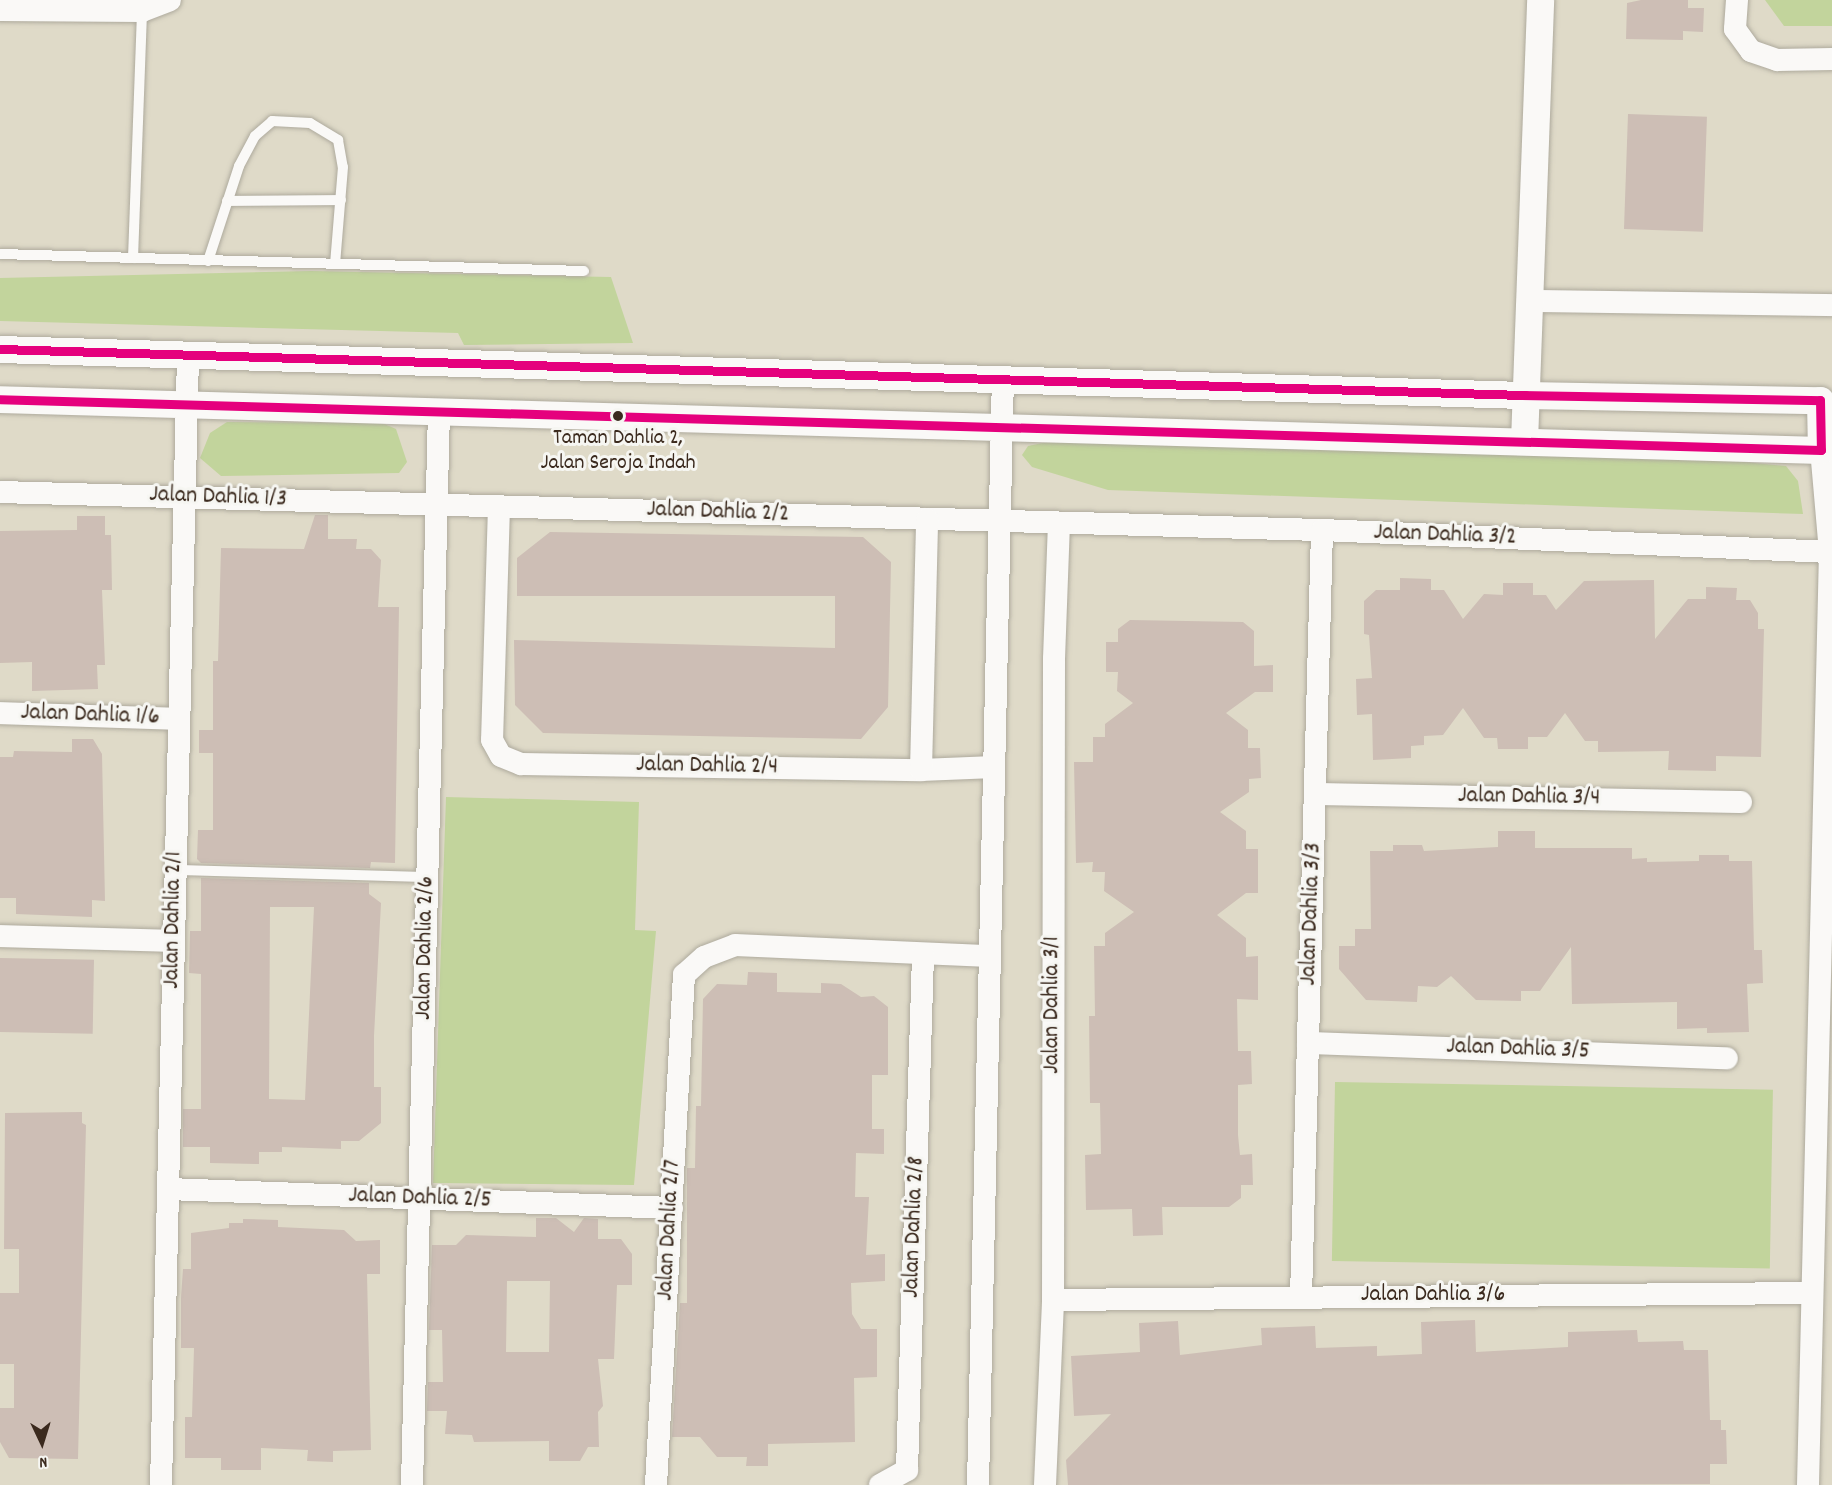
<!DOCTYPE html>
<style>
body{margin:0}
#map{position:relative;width:1832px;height:1485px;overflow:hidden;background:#dfdac8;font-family:Dekko,sans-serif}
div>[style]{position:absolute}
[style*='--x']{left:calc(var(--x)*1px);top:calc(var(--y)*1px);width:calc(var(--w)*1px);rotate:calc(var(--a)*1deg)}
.green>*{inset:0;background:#c2d49c;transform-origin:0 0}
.building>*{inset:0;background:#cdbeb5;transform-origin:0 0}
.roads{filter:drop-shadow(0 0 2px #aeaa9d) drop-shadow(0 0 2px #aeaa9d)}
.service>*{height:10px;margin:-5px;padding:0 5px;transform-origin:5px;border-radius:5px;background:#faf9f7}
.minor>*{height:22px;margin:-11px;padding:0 11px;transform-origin:11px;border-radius:11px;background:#faf9f7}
.tertiary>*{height:27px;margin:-13.5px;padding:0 13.5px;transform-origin:13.5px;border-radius:13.5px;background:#faf9f7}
.bus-1>*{height:9px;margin:-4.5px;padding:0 4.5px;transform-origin:4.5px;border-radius:4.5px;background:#e5007d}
.dots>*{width:16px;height:16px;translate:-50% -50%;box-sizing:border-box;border:3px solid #f6f6f2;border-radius:50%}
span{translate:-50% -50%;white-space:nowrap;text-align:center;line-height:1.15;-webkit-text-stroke:6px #f6f6f2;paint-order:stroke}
.bus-label{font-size:22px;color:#3b2a1e}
.street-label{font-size:24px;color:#3b2a1e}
.north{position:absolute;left:12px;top:1413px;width:60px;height:60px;-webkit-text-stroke:4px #f6f6f2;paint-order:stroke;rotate:176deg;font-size:16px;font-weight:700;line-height:24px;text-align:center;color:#3b2a1e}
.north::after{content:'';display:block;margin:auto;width:21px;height:27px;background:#3b2a1e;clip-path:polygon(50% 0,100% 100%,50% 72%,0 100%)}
</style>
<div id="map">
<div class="green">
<i style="clip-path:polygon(1765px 0,1832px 0,1832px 26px,1784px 26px)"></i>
<i style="clip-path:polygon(311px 271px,611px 277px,633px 343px,464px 345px,458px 333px,0 321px,0 278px)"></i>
<i style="clip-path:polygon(227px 422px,382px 423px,396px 429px,407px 462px,399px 473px,221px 476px,200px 458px,210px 433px)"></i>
<i style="clip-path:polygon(1052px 441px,1734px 461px,1786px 466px,1798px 481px,1803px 514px,1108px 490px,1032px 467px,1022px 455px,1028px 446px)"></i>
<i style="clip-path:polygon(446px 797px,639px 802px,635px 930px,656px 931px,634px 1185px,433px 1183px)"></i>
<i style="left:1335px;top:1082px;width:438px;height:179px;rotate:1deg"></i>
</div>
<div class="building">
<i style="clip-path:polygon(1641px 0,1688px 0,1688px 8px,1704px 8px,1703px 32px,1683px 31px,1683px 40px,1626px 39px,1627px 3px)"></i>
<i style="left:1628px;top:114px;width:79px;height:115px;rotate:2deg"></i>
<i style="clip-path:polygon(315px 515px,328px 515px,328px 539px,357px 539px,356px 549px,371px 549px,381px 560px,378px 607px,399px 607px,395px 863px,371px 862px,370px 868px,201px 863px,197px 859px,198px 830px,213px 830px,213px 753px,199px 753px,199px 730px,213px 730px,213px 661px,218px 661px,221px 548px,304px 549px)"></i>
<i style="clip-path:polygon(77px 516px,105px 516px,105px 535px,111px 535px,112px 590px,102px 590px,105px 665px,97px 665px,98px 689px,32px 691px,32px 662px,0 663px,0 531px,77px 530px)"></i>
<i style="clip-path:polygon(550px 532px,863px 537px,891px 562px,888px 707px,861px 739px,543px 733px,515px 705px,514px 640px,835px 648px,835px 596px,517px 596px,517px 558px)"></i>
<i style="clip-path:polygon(1400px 578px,1431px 579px,1431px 590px,1444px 590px,1463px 619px,1484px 594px,1503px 595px,1503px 583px,1533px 583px,1533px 595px,1546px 595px,1556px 610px,1584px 581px,1654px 580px,1655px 639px,1688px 599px,1706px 599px,1706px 587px,1737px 588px,1736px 600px,1750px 600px,1758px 613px,1758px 629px,1764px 629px,1761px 757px,1716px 756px,1716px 771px,1668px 770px,1669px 751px,1598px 752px,1598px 741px,1585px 741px,1565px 713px,1547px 737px,1528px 737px,1528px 749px,1498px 749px,1497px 738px,1484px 738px,1463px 708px,1443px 735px,1424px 736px,1424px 745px,1411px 746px,1411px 758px,1373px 760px,1372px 714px,1357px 715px,1356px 679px,1372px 678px,1369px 635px,1364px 634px,1364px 601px,1376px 590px,1400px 590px)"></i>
<i style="clip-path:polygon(1130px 620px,1243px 622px,1254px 631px,1254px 666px,1273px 665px,1273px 692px,1255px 692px,1226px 713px,1248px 730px,1248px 748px,1260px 748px,1261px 778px,1249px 779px,1249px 792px,1220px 812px,1246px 831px,1246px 849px,1258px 849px,1258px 893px,1246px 893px,1217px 915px,1246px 938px,1246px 957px,1258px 956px,1258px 1000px,1237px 999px,1238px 1051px,1251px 1051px,1252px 1084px,1238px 1085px,1238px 1135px,1240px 1155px,1252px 1154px,1253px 1185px,1241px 1185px,1241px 1198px,1229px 1207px,1162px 1207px,1163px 1235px,1133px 1236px,1132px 1209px,1086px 1210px,1085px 1155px,1101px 1154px,1100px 1103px,1090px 1103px,1089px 1016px,1095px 1016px,1094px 946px,1105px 946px,1105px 933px,1134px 912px,1104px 891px,1105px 872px,1092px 872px,1093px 862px,1076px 863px,1074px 762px,1093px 762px,1093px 737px,1105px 737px,1105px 724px,1133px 703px,1117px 691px,1118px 672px,1106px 672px,1106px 642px,1118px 642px,1118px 629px)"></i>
<i style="clip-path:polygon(72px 739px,93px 739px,102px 754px,105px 901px,92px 900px,92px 917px,16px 914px,16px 898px,0 898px,0 757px,13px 757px,14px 751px,72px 752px)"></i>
<i style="clip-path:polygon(1498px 831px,1535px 831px,1535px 848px,1632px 848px,1632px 859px,1647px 858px,1647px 862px,1699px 861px,1699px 855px,1729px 855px,1729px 861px,1752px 861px,1754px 950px,1762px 950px,1763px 983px,1747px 984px,1749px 1032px,1707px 1033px,1707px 1028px,1677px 1029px,1677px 1002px,1572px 1004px,1571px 947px,1540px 991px,1521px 991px,1521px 1001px,1476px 1000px,1451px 976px,1437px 987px,1418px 986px,1417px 1002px,1366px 1000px,1339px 969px,1339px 946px,1355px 946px,1355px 929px,1371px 929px,1370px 851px,1393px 851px,1393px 845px,1422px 845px,1424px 851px,1498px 847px)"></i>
<i style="clip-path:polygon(evenodd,201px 878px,369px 883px,369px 894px,381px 903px,374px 1036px,374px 1087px,381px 1087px,381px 1123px,359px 1141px,341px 1141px,341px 1149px,282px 1147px,282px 1152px,259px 1152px,259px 1164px,210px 1163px,210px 1147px,183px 1147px,183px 1109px,201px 1109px,201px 974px,189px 973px,190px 931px,201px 931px,201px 878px,270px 907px,314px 907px,305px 1100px,269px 1099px,270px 907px)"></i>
<i style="left:0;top:958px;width:94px;height:74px;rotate:1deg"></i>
<i style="clip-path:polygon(748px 972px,777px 973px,777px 992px,821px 993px,821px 983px,841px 984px,861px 997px,874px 996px,888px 1007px,888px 1075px,872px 1075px,872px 1129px,884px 1129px,884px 1154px,856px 1153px,855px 1197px,869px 1197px,866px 1255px,885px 1254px,885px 1281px,851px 1283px,852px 1314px,861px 1329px,877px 1329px,877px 1377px,854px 1378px,855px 1442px,768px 1444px,768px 1466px,746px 1466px,747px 1457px,717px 1457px,700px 1437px,672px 1437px,680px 1303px,687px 1303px,687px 1168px,695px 1168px,696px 1106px,701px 1106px,703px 999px,717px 984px,747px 985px)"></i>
<i style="clip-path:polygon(82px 1112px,82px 1123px,86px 1125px,78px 1459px,9px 1458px,0 1442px,0 1408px,14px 1408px,14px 1364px,0 1364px,0 1293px,19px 1293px,19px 1249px,4px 1249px,5px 1113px)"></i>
<i style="clip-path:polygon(evenodd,536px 1218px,556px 1218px,574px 1232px,584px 1218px,598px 1219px,598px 1239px,621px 1239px,632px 1254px,632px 1285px,617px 1285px,614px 1359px,598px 1359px,603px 1406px,598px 1412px,599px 1447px,588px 1447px,580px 1461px,549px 1461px,549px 1441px,474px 1442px,472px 1435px,445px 1434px,447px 1411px,427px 1411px,428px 1382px,443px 1382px,442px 1330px,429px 1330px,432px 1245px,456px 1245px,466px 1235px,536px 1237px,536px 1218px,507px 1281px,550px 1281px,549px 1352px,506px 1352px,507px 1281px)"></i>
<i style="clip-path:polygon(243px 1219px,278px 1220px,278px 1227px,344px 1230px,356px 1241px,380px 1240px,380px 1274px,367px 1274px,371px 1450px,333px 1451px,333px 1462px,307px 1461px,308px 1450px,261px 1448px,261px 1470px,221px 1470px,221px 1458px,185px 1458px,185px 1417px,192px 1417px,194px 1348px,181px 1348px,181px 1298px,183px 1269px,191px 1269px,191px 1233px,229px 1228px,229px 1223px,243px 1223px)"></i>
<i style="clip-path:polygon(1475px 1320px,1476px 1352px,1568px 1347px,1568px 1332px,1637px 1330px,1638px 1342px,1683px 1341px,1684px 1350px,1708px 1350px,1710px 1420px,1721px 1420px,1721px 1430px,1726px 1430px,1727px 1464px,1710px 1464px,1710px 1484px,1068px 1485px,1066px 1460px,1111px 1414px,1074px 1416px,1071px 1356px,1140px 1352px,1139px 1323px,1178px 1321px,1180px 1355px,1262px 1345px,1261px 1328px,1315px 1326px,1316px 1348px,1377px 1346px,1377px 1356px,1422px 1354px,1421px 1322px)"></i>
</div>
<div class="roads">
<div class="service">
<i style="--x:227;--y:201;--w:114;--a:-0.5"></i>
<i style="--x:0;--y:254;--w:584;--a:1.67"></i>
<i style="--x:133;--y:258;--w:247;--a:-87.9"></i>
<i style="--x:208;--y:261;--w:100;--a:-71.9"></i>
<i style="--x:239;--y:166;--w:34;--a:-62"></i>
<i style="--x:255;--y:136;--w:23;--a:-41"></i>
<i style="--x:272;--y:121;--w:38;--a:3"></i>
<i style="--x:310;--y:123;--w:33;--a:31"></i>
<i style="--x:338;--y:140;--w:27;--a:80"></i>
<i style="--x:343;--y:167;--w:97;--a:94.7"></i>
<i style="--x:176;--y:870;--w:252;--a:1.6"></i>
</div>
<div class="minor">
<i style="--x:1737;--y:0;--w:29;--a:94"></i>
<i style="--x:1735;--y:29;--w:27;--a:54"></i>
<i style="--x:1751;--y:51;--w:28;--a:19"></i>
<i style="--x:1777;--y:60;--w:55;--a:-1"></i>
<i style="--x:0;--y:10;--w:142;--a:0.4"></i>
<i style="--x:142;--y:11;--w:30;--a:-21"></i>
<i style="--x:1531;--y:301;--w:301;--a:0.8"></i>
<i style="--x:0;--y:492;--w:1323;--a:1.65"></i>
<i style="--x:1322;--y:530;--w:508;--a:2.48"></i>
<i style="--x:499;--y:506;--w:234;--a:91.7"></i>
<i style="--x:492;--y:740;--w:18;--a:61"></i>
<i style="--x:501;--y:756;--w:22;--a:22"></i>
<i style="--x:521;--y:764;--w:400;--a:0.9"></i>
<i style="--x:921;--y:770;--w:73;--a:-2.4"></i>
<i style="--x:0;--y:713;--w:179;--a:1.9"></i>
<i style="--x:921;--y:770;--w:251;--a:-88.6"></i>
<i style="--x:1316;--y:794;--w:425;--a:1.1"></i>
<i style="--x:0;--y:936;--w:174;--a:1.6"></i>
<i style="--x:1308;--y:1043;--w:419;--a:2.1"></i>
<i style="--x:168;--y:1189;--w:504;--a:2.16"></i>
<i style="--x:1301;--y:1297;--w:767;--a:-88.43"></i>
<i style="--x:1053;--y:1300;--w:759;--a:-0.53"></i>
<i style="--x:161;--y:1485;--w:1130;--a:-88.63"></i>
<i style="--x:412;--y:1485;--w:1074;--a:-88.56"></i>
<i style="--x:656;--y:1485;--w:511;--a:-86.86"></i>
<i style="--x:684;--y:975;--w:27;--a:-42"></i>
<i style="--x:704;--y:957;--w:33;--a:-21"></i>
<i style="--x:735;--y:945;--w:255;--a:2.5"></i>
<i style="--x:880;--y:1485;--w:31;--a:-29"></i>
<i style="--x:907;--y:1470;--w:516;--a:-88.22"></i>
<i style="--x:978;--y:1485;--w:1108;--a:-88.71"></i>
<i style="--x:1045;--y:1485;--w:185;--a:-87.5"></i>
<i style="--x:1053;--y:1300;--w:641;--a:-89.91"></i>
<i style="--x:1054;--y:659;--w:134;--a:-87.9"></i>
<i style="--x:1808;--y:1485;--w:933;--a:-88.65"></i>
<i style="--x:1830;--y:552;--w:102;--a:-95"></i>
</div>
<div class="tertiary">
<i style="--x:0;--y:349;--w:1526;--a:1.73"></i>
<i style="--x:1525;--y:395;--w:295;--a:1"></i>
<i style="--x:1820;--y:400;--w:50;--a:88.9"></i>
<i style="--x:1821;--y:450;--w:1822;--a:-178.4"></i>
<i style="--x:1524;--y:441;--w:441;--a:-87.9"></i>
</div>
</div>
<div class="bus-1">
<i style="--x:0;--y:349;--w:1526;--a:1.73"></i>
<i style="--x:1525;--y:395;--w:295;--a:1"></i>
<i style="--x:1820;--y:400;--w:50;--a:88.9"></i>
<i style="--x:1821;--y:450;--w:1822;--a:-178.4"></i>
</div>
<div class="dots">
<i style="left:618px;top:416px;background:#3b2a1e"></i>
</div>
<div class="bus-label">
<span style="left:618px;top:451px">Taman Dahlia 2,<br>Jalan Seroja Indah</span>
</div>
<div class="street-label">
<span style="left:218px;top:498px;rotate:2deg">Jalan Dahlia 1/3</span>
<span style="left:718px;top:513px;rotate:2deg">Jalan Dahlia 2/2</span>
<span style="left:1445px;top:536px;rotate:2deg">Jalan Dahlia 3/2</span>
<span style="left:90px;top:716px;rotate:2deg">Jalan Dahlia 1/6</span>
<span style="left:707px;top:767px;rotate:1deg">Jalan Dahlia 2/4</span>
<span style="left:1529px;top:798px;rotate:1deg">Jalan Dahlia 3/4</span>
<span style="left:1312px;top:914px;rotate:-88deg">Jalan Dahlia 3/3</span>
<span style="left:174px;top:920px;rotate:-89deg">Jalan Dahlia 2/1</span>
<span style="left:426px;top:948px;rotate:-89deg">Jalan Dahlia 2/6</span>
<span style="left:1053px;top:1005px;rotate:-90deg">Jalan Dahlia 3/1</span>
<span style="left:1518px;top:1050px;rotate:2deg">Jalan Dahlia 3/5</span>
<span style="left:420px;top:1199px;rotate:2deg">Jalan Dahlia 2/5</span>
<span style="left:915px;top:1227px;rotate:-88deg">Jalan Dahlia 2/8</span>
<span style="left:670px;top:1230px;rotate:-87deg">Jalan Dahlia 2/7</span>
<span style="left:1433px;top:1296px">Jalan Dahlia 3/6</span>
</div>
<div class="north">N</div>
</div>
